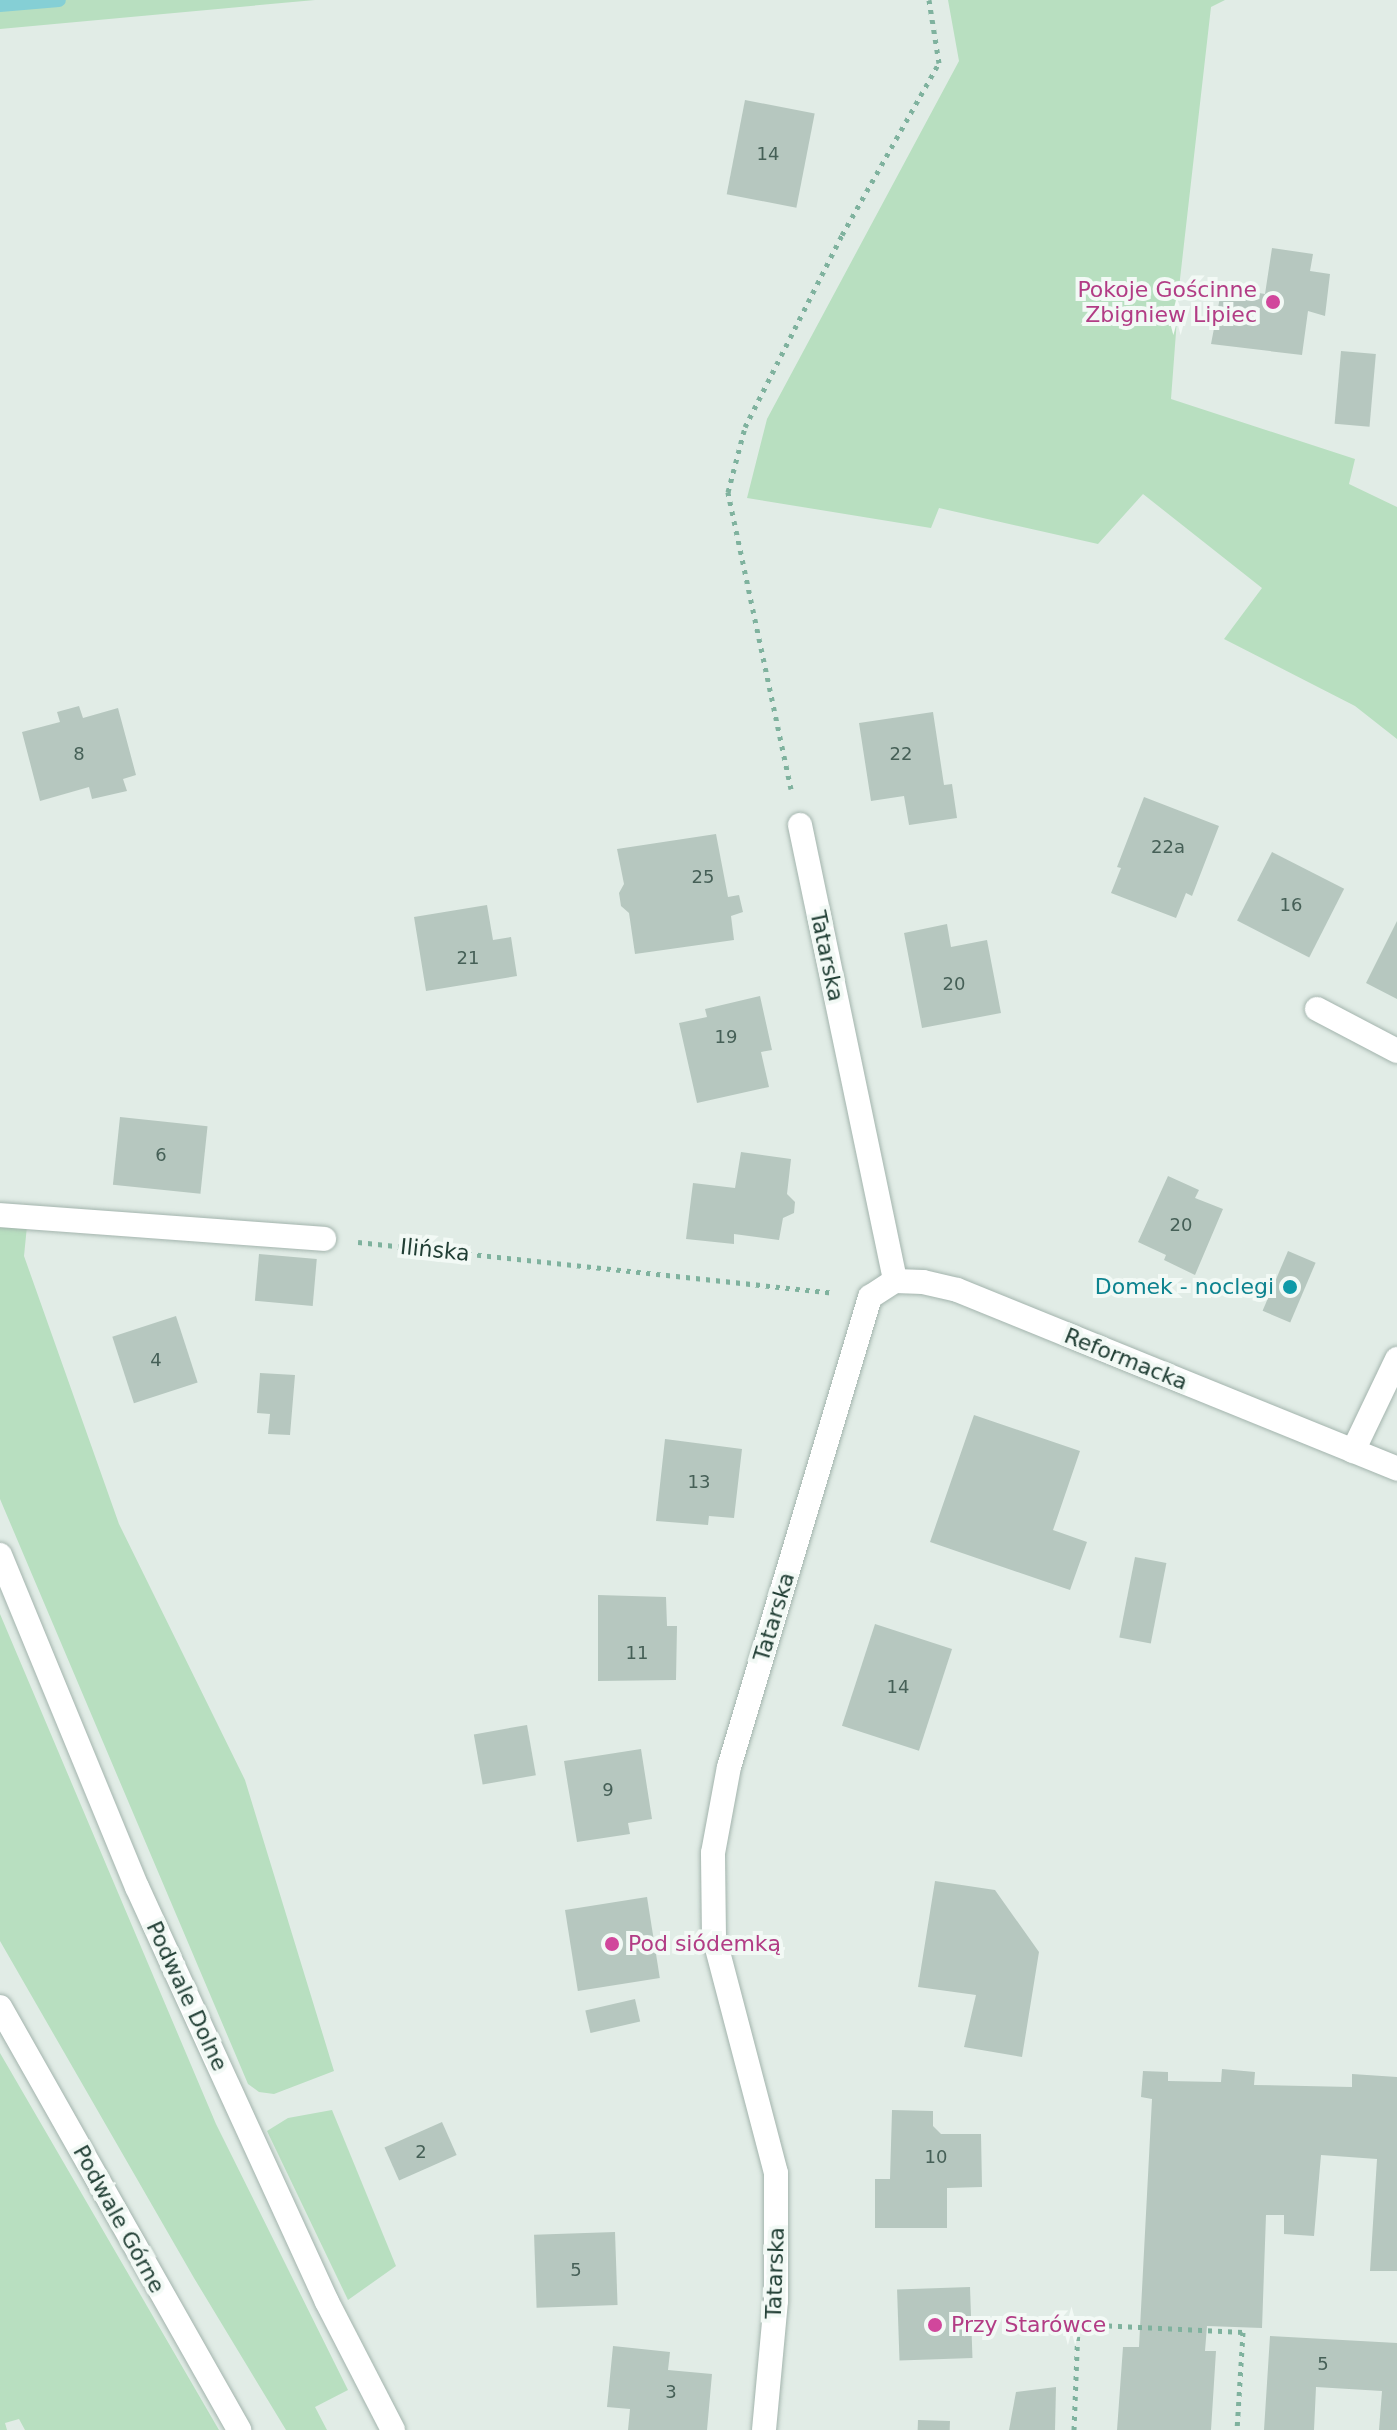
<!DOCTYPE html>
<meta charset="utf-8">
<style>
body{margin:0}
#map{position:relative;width:1397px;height:2430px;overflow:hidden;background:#e1ece6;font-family:"DejaVu Sans",sans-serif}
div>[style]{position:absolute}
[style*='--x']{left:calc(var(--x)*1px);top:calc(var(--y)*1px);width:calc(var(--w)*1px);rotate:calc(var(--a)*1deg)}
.green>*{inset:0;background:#b8dfc0}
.stream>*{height:14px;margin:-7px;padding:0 7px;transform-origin:7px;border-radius:7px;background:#85cfd5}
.building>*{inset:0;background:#b6c7bf;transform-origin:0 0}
.path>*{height:5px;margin-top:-2.5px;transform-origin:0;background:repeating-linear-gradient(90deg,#7fb29e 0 4px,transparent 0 10px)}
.roads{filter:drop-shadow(0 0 2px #a3b4ad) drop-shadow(0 0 2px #a3b4ad)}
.minor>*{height:24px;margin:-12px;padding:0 12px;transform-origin:12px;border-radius:12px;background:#fff}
.dots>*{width:22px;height:22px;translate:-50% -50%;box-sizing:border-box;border:4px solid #f2f9f5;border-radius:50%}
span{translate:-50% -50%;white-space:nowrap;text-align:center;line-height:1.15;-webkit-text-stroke:8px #f2f9f5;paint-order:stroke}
.number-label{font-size:18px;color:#466057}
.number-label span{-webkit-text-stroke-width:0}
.hotel-label{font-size:22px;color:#b23c85}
.right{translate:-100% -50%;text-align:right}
.left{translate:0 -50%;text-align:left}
.street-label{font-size:22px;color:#203e34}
.culture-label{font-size:22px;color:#0d838f}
</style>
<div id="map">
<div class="green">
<i style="clip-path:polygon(0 0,315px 0,0 29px)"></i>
<i style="clip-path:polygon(948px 0,1225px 0,1211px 7px,1180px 279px,1171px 399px,1355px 459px,1349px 484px,1397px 507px,1397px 739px,1355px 706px,1224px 639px,1262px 588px,1143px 494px,1098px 544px,939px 508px,931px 528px,747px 498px,767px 419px,959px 61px)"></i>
<i style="clip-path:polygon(0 1224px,27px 1226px,24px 1256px,119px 1524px,245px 1780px,334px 2071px,274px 2094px,259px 2092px,248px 2084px,0 1499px)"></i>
<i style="clip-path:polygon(0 1614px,216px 2124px,348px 2390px,315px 2407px,327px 2430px,286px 2430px,194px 2278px,0 1941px)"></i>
<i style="clip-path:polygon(0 2053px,219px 2430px,25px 2430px,19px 2419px,5px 2423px,7px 2430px,0 2430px)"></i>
<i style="clip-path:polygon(332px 2110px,396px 2266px,348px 2300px,267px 2131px,288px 2118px)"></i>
</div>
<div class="stream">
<i style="--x:0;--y:5;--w:59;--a:-4.8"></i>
</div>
<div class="building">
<i style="left:745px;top:100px;width:71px;height:96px;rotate:11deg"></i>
<i style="clip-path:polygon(1272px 248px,1313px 254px,1310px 271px,1330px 274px,1325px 316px,1308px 311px,1302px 355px,1211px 344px,1222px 287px,1265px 294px)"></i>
<i style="left:1341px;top:351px;width:35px;height:73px;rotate:5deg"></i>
<i style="clip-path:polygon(79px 706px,83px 718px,118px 708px,136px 775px,123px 779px,127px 791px,92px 799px,89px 787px,40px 801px,22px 732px,60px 722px,57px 712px)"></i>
<i style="clip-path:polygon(933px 712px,944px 785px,952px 784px,957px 818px,909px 825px,904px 796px,871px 801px,859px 723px)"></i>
<i style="clip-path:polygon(1144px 797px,1219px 826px,1192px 896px,1186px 893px,1176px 918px,1111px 893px,1121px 868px,1117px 867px)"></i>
<i style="clip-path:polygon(716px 834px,728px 897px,739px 895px,743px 912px,731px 916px,734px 940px,635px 954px,629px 913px,621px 906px,619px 893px,624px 884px,617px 849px)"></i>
<i style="left:1272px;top:852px;width:81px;height:77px;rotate:27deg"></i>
<i style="clip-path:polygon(487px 905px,493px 940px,511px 937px,517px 976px,426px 991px,414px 917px)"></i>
<i style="clip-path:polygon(1397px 921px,1397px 999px,1366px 983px)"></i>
<i style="clip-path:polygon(947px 924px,951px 947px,987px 940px,1001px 1013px,922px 1028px,904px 933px)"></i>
<i style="clip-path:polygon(760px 996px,772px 1050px,761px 1052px,769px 1087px,697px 1103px,679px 1023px,707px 1017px,705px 1009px)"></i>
<i style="left:120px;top:1117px;width:88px;height:68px;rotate:6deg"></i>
<i style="clip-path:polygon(741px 1152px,791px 1159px,787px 1194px,795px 1202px,794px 1213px,783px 1218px,779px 1240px,734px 1234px,734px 1244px,686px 1239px,693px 1183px,735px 1188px)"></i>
<i style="clip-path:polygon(1168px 1176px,1199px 1190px,1195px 1198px,1223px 1209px,1195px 1275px,1164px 1260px,1166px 1255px,1138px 1242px)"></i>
<i style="left:1288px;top:1251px;width:30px;height:65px;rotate:23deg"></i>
<i style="left:259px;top:1254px;width:58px;height:47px;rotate:5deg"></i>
<i style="left:176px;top:1316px;width:70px;height:67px;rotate:72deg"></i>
<i style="clip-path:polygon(260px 1373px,295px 1375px,290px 1435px,268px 1434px,270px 1414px,257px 1413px)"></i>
<i style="clip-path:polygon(974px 1415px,1080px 1451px,1053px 1530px,1087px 1542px,1070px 1590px,930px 1542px)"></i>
<i style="clip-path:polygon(665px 1439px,742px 1449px,734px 1518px,709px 1516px,708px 1525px,656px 1521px)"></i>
<i style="left:1135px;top:1557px;width:32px;height:82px;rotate:11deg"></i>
<i style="clip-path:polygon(598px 1595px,666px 1597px,667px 1626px,677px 1626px,676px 1680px,598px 1681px)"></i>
<i style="left:875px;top:1624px;width:81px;height:107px;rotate:18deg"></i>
<i style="left:527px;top:1725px;width:51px;height:54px;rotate:80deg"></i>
<i style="clip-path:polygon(641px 1749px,652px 1819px,628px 1823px,630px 1834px,577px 1842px,564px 1761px)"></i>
<i style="clip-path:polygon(935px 1881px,995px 1890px,1039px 1952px,1022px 2057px,964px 2047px,976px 1995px,918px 1987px)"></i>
<i style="left:647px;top:1897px;width:82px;height:83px;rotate:81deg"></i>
<i style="left:635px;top:1999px;width:23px;height:51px;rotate:77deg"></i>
<i style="clip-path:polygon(1222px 2069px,1255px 2072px,1254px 2085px,1352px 2087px,1352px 2074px,1397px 2077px,1397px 2271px,1370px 2271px,1377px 2159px,1321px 2155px,1314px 2236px,1284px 2234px,1284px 2215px,1266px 2215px,1262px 2328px,1207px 2326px,1205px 2351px,1216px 2351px,1211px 2430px,1117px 2430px,1123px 2347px,1139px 2347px,1152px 2099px,1141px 2097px,1143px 2071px,1168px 2072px,1168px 2081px,1221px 2082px)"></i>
<i style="clip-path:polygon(892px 2110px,933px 2111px,933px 2126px,941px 2134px,981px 2134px,982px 2187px,947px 2188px,947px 2228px,875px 2228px,875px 2179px,890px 2179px)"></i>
<i style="left:442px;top:2122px;width:36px;height:63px;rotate:66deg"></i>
<i style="left:615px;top:2232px;width:73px;height:81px;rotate:88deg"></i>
<i style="left:970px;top:2287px;width:71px;height:73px;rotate:88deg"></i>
<i style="clip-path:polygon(1270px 2336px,1397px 2343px,1397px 2430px,1379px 2430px,1382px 2391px,1316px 2387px,1314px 2430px,1264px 2430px)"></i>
<i style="clip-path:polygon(613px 2346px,670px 2352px,668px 2370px,712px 2374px,707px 2430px,628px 2430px,630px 2409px,607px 2407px)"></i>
<i style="clip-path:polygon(1056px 2387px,1055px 2430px,1009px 2430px,1016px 2392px)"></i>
<i style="left:918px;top:2420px;width:32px;height:10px;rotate:2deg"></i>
</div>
<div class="path">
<i style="--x:791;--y:789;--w:304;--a:-102"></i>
<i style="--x:728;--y:492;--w:67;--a:-75.3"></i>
<i style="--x:745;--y:427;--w:215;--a:-63.2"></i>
<i style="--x:842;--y:235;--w:197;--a:-60.6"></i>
<i style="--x:939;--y:63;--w:64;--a:-99"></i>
<i style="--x:358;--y:1242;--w:478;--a:6.1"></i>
<i style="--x:1074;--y:2430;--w:106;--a:-87.8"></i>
<i style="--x:1078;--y:2324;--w:165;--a:2.8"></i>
<i style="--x:1243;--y:2332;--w:98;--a:93.5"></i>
</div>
<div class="roads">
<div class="minor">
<i style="--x:800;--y:825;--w:466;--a:78.2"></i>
<i style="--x:1317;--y:1009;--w:90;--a:27.7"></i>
<i style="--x:0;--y:1215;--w:325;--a:4.2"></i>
<i style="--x:1353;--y:1451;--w:102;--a:-64.4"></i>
<i style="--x:0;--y:1555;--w:359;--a:67.6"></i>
<i style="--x:137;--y:1887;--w:456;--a:65.4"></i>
<i style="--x:327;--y:2302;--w:144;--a:62.7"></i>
<i style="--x:0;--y:2007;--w:486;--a:60.5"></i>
<i style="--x:764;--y:2430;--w:130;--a:-84.7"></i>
<i style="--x:776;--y:2301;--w:128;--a:-90"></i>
<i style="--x:776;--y:2173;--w:244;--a:-104.7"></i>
<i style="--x:714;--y:1937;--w:84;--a:-90.7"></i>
<i style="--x:713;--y:1853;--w:87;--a:-79.5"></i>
<i style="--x:729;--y:1767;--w:491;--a:-73.3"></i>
<i style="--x:870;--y:1297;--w:30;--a:-33"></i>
<i style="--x:895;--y:1281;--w:28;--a:2"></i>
<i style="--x:923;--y:1282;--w:35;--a:13"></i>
<i style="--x:957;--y:1290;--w:475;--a:22.1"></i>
</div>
</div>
<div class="dots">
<i style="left:1273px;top:302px;background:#d1479c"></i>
<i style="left:1290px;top:1287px;background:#0f9aa8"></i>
<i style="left:612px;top:1944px;background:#d1479c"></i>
<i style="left:935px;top:2325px;background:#d1479c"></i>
</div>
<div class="number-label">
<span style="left:768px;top:154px">14</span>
<span style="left:79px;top:754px">8</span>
<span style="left:901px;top:754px">22</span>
<span style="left:1168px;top:847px">22a</span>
<span style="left:703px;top:877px">25</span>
<span style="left:1291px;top:905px">16</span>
<span style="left:468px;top:958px">21</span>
<span style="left:954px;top:984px">20</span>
<span style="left:726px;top:1037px">19</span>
<span style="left:161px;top:1155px">6</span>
<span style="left:1181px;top:1225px">20</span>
<span style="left:156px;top:1360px">4</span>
<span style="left:699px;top:1482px">13</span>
<span style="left:637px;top:1653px">11</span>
<span style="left:898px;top:1687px">14</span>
<span style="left:608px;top:1790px">9</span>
<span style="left:421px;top:2152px">2</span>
<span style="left:936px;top:2157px">10</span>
<span style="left:576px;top:2270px">5</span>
<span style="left:1323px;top:2364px">5</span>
<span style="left:671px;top:2392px">3</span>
</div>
<div class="hotel-label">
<span class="right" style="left:1257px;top:302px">Pokoje Gościnne<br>Zbigniew Lipiec</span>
<span class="left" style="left:628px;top:1944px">Pod siódemką</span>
<span class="left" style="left:951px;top:2325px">Przy Starówce</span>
</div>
<div class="street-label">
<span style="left:827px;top:956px;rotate:78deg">Tatarska</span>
<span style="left:435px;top:1250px;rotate:6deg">Ilińska</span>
<span style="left:1126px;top:1359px;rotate:22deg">Reformacka</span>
<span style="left:774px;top:1617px;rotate:-73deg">Tatarska</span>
<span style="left:187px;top:1996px;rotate:65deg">Podwale Dolne</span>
<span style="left:119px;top:2219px;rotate:61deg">Podwale Górne</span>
<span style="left:775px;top:2273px;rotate:-88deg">Tatarska</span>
</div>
<div class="culture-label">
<span class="right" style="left:1274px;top:1287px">Domek - noclegi</span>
</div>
</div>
